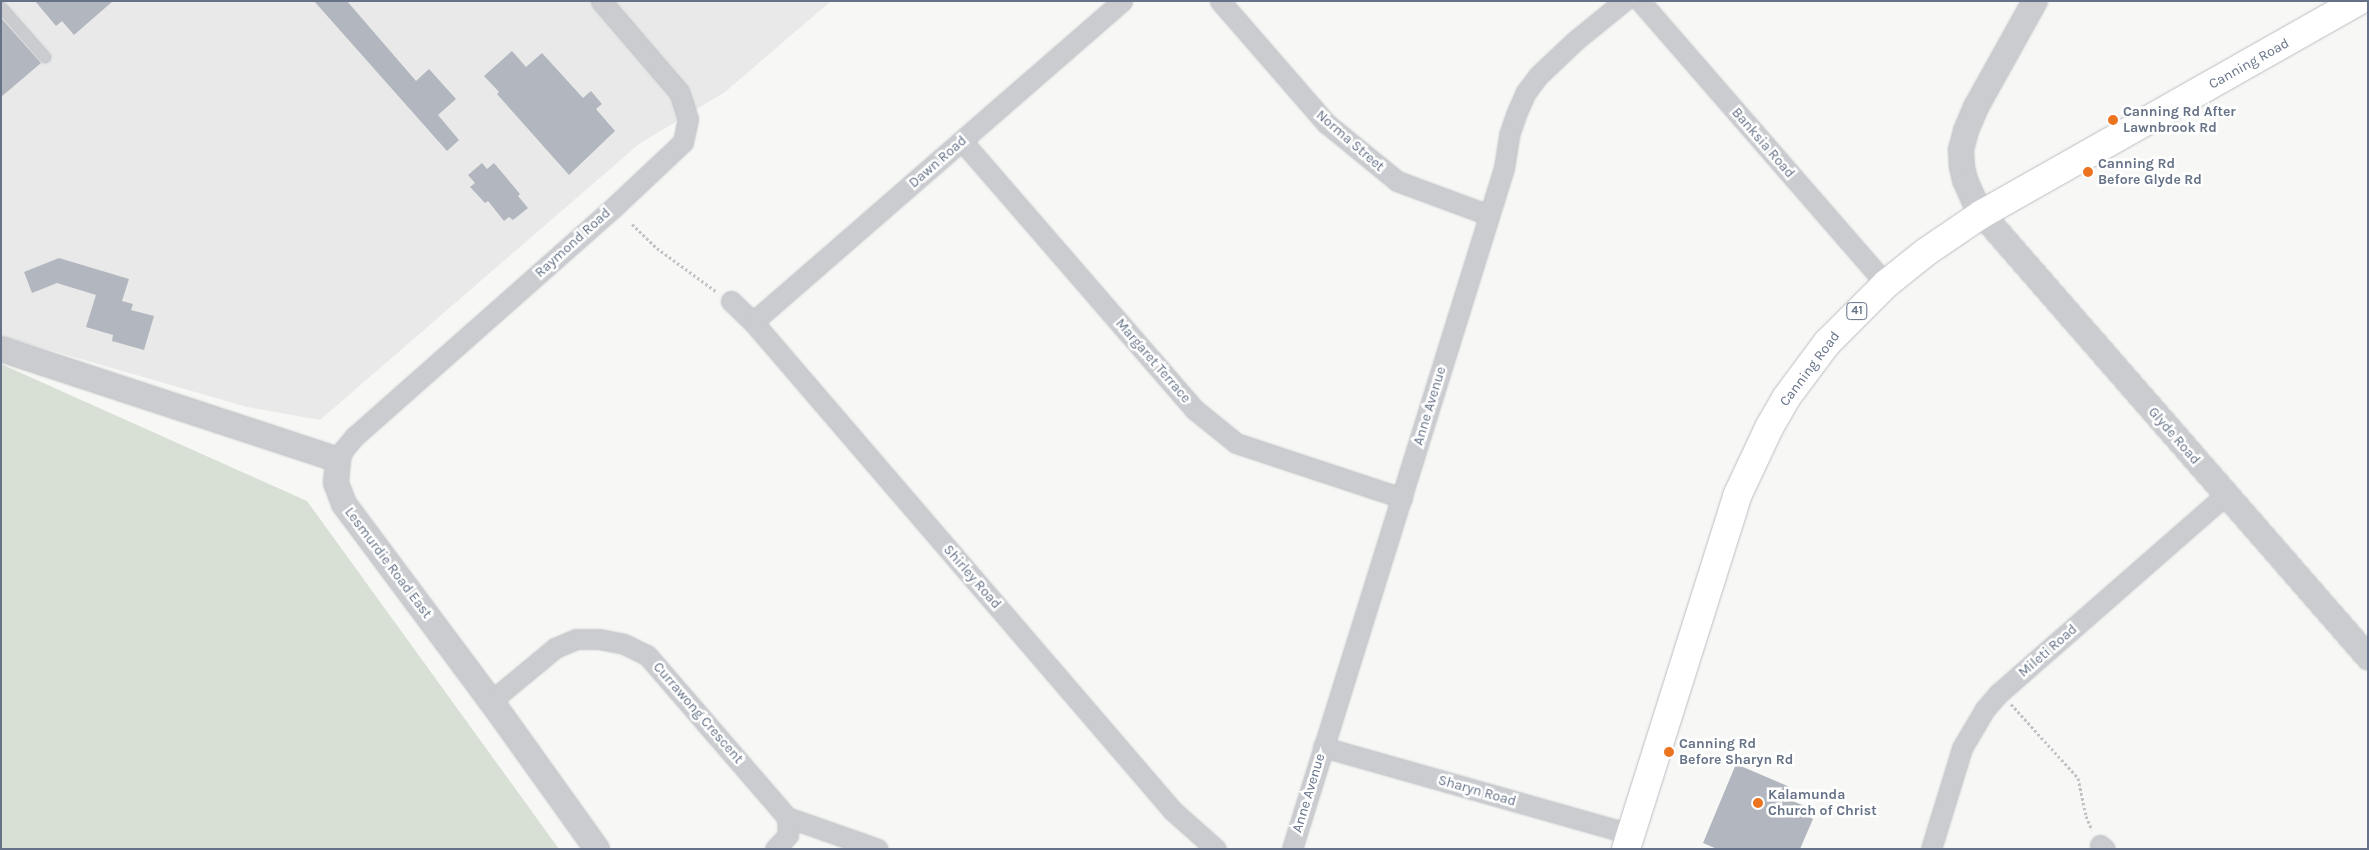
<!DOCTYPE html>
<style>
body{margin:0}
#map{position:relative;width:2369px;height:850px;overflow:hidden;background:#f7f8f5;font-family:Karla,sans-serif}
div>[style]{position:absolute}
[style*='--x']{left:calc(var(--x)*1px);top:calc(var(--y)*1px);width:calc(var(--w)*1px);rotate:calc(var(--a)*1deg)}
.built>*{inset:0;background:#e8e9e8}
.green>*{inset:0;background:#d8e0d5}
.building>*{inset:0;background:#b2b7bf}
.path>*{height:3px;margin-top:-1.5px;transform-origin:0;background:repeating-linear-gradient(90deg,#c1c2c5 0 2.5px,transparent 0 5px)}
.roads{filter:drop-shadow(0 0 1px #babdc2) drop-shadow(0 0 1px #babdc2)}
.service>*{height:10px;margin:-5px;padding:0 5px;transform-origin:5px;border-radius:5px;background:#caccd0}
.minor>*{height:19px;margin:-9.5px;padding:0 9.5px;transform-origin:9.5px;border-radius:9.5px;background:#caccd0}
.tertiary>*{height:24px;margin:-12px;padding:0 12px;transform-origin:12px;border-radius:12px;background:#caccd0}
.primary>*{height:28px;margin:-14px;padding:0 14px;transform-origin:14px;border-radius:14px;background:#fff}
.dots>*{width:14px;height:14px;translate:-50% -50%;box-sizing:border-box;border:2px solid #fff;border-radius:50%}
span{translate:-50% -50%;white-space:nowrap;text-align:center;line-height:1.15;-webkit-text-stroke:5px #fff;paint-order:stroke}
.shield-label span{padding:1px 4px;background:#fff;border:1px solid;border-radius:4px;-webkit-text-stroke-width:0}
.shield-label{font-size:12px;color:#657287;font-weight:700}
.street-label{font-size:14px;color:#657287}
.poi-label{font-size:14px;color:#657287;font-weight:700}
.left{translate:0 -50%;text-align:left}
.frame{position:absolute;inset:0;border:2px solid #657287;pointer-events:none}
</style>
<div id="map">
<div class="built">
<i style="clip-path:polygon(1px 1px,831px 1px,725px 92px,639px 144px,320px 420px,247px 407px,1px 336px)"></i>
</div>
<div class="green">
<i style="clip-path:polygon(1px 364px,307px 501px,559px 849px,1px 849px)"></i>
</div>
<div class="building">
<i style="clip-path:polygon(35px 1px,113px 1px,74px 35px,62px 21px,56px 26px)"></i>
<i style="clip-path:polygon(314px 1px,347px 1px,416px 81px,429px 69px,456px 99px,438px 115px,459px 140px,447px 151px)"></i>
<i style="clip-path:polygon(1px 18px,41px 63px,1px 97px)"></i>
<i style="clip-path:polygon(512px 51px,526px 67px,542px 53px,583px 98px,591px 91px,602px 104px,596px 109px,615px 131px,569px 175px,497px 94px,499px 92px,484px 76px)"></i>
<i style="clip-path:polygon(482px 163px,487px 169px,494px 163px,520px 194px,518px 196px,528px 208px,513px 220px,509px 217px,504px 221px,488px 201px,485px 203px,470px 187px,475px 183px,468px 175px)"></i>
<i style="clip-path:polygon(59px 258px,129px 279px,122px 301px,133px 304px,131px 310px,154px 316px,144px 350px,112px 341px,113px 335px,86px 327px,96px 295px,57px 283px,32px 293px,24px 272px)"></i>
<i style="clip-path:polygon(1736px 764px,1790px 787px,1786px 798px,1809px 808px,1806px 815px,1813px 819px,1800px 849px,1717px 849px,1703px 843px)"></i>
</div>
<div class="path">
<i style="--x:632;--y:224;--w:35;--a:44"></i>
<i style="--x:657;--y:248;--w:74;--a:36.3"></i>
<i style="--x:2011;--y:704;--w:100;--a:47.8"></i>
<i style="--x:2078;--y:778;--w:39;--a:78"></i>
<i style="--x:2086;--y:816;--w:15;--a:67"></i>
</div>
<div class="roads">
<div class="service">
<i style="--x:1;--y:7;--w:67;--a:48.7"></i>
</div>
<div class="minor">
<i style="--x:1220;--y:1;--w:162;--a:49"></i>
<i style="--x:1326;--y:123;--w:92;--a:39.2"></i>
<i style="--x:1397;--y:181;--w:98;--a:20.3"></i>
<i style="--x:1640;--y:1;--w:375;--a:49"></i>
<i style="--x:962;--y:141;--w:354;--a:49.1"></i>
<i style="--x:1194;--y:409;--w:54;--a:39"></i>
<i style="--x:1236;--y:443;--w:175;--a:18.3"></i>
<i style="--x:731;--y:301;--w:30;--a:44"></i>
<i style="--x:753;--y:322;--w:645;--a:49.34"></i>
<i style="--x:1173;--y:811;--w:57;--a:41.5"></i>
<i style="--x:753;--y:322;--w:489;--a:-41"></i>
<i style="--x:338;--y:460;--w:13;--a:-61"></i>
<i style="--x:344;--y:449;--w:16;--a:-50"></i>
<i style="--x:354;--y:437;--w:347;--a:-41.5"></i>
<i style="--x:614;--y:207;--w:95;--a:-43.3"></i>
<i style="--x:683;--y:142;--w:24;--a:-78"></i>
<i style="--x:688;--y:119;--w:28;--a:-108"></i>
<i style="--x:679;--y:92;--w:120;--a:-130.6"></i>
<i style="--x:491;--y:701;--w:83;--a:-39.6"></i>
<i style="--x:555;--y:648;--w:23;--a:-23"></i>
<i style="--x:576;--y:639;--w:23;--a:0"></i>
<i style="--x:599;--y:639;--w:25;--a:11"></i>
<i style="--x:624;--y:644;--w:25;--a:26"></i>
<i style="--x:647;--y:655;--w:214;--a:49.2"></i>
<i style="--x:1323;--y:747;--w:319;--a:15.8"></i>
<i style="--x:2100;--y:845;--w:6;--a:39"></i>
<i style="--x:775;--y:849;--w:19;--a:-47"></i>
<i style="--x:788;--y:835;--w:18;--a:-93"></i>
<i style="--x:787;--y:817;--w:96;--a:19.4"></i>
<i style="--x:1292;--y:849;--w:713;--a:-72.71"></i>
<i style="--x:1504;--y:168;--w:33;--a:-81"></i>
<i style="--x:1509;--y:135;--w:24;--a:-71"></i>
<i style="--x:1517;--y:112;--w:22;--a:-66"></i>
<i style="--x:1526;--y:92;--w:21;--a:-53"></i>
<i style="--x:1539;--y:75;--w:51;--a:-43.4"></i>
<i style="--x:1576;--y:40;--w:62;--a:-39.1"></i>
<i style="--x:1931;--y:849;--w:106;--a:-72.9"></i>
<i style="--x:1962;--y:748;--w:45;--a:-59.5"></i>
<i style="--x:1985;--y:709;--w:20;--a:-49"></i>
<i style="--x:1998;--y:694;--w:302;--a:-41.2"></i>
</div>
<div class="tertiary">
<i style="--x:2035;--y:1;--w:121;--a:119.1"></i>
<i style="--x:1976;--y:107;--w:26;--a:113"></i>
<i style="--x:1966;--y:131;--w:20;--a:105"></i>
<i style="--x:1961;--y:150;--w:17;--a:87"></i>
<i style="--x:1962;--y:167;--w:13;--a:77"></i>
<i style="--x:1965;--y:180;--w:24;--a:66"></i>
<i style="--x:1975;--y:202;--w:14;--a:60"></i>
<i style="--x:1982;--y:214;--w:588;--a:48.93"></i>
<i style="--x:1;--y:349;--w:355;--a:18.2"></i>
<i style="--x:338;--y:460;--w:23;--a:95"></i>
<i style="--x:336;--y:483;--w:22;--a:69"></i>
<i style="--x:344;--y:504;--w:246;--a:53.3"></i>
<i style="--x:491;--y:701;--w:182;--a:54.4"></i>
</div>
<div class="primary">
<i style="--x:1626;--y:849;--w:370;--a:-72.5"></i>
<i style="--x:1737;--y:496;--w:77;--a:-64.8"></i>
<i style="--x:1770;--y:426;--w:32;--a:-60"></i>
<i style="--x:1786;--y:398;--w:69;--a:-53.3"></i>
<i style="--x:1827;--y:343;--w:83;--a:-45"></i>
<i style="--x:1886;--y:284;--w:51;--a:-38.7"></i>
<i style="--x:1926;--y:252;--w:68;--a:-34.2"></i>
<i style="--x:1982;--y:214;--w:433;--a:-29.5"></i>
</div>
</div>
<div class="dots">
<i style="left:2113px;top:120px;background:#ec7320"></i>
<i style="left:2088px;top:172px;background:#ec7320"></i>
<i style="left:1669px;top:752px;background:#ec7320"></i>
<i style="left:1758px;top:803px;background:#ec7320"></i>
</div>
<div class="shield-label">
<span style="left:1857px;top:311px">41</span>
</div>
<div class="street-label">
<span style="left:2249px;top:64px;rotate:-29deg">Canning Road</span>
<span style="left:1350px;top:141px;rotate:41deg">Norma Street</span>
<span style="left:1763px;top:143px;rotate:49deg">Banksia Road</span>
<span style="left:938px;top:162px;rotate:-41deg">Dawn Road</span>
<span style="left:573px;top:243px;rotate:-42deg">Raymond Road</span>
<span style="left:1153px;top:361px;rotate:49deg">Margaret Terrace</span>
<span style="left:1810px;top:369px;rotate:-53deg">Canning Road</span>
<span style="left:1430px;top:406px;rotate:-73deg">Anne Avenue</span>
<span style="left:2174px;top:436px;rotate:49deg">Glyde Road</span>
<span style="left:388px;top:563px;rotate:53deg">Lesmurdie Road East</span>
<span style="left:972px;top:577px;rotate:49deg">Shirley Road</span>
<span style="left:2048px;top:651px;rotate:-41deg">Mileti Road</span>
<span style="left:698px;top:713px;rotate:49deg">Currawong Crescent</span>
<span style="left:1477px;top:791px;rotate:16deg">Sharyn Road</span>
<span style="left:1309px;top:793px;rotate:-73deg">Anne Avenue</span>
</div>
<div class="poi-label">
<span class="left" style="left:2123px;top:120px">Canning Rd After<br>Lawnbrook Rd</span>
<span class="left" style="left:2098px;top:172px">Canning Rd<br>Before Glyde Rd</span>
<span class="left" style="left:1679px;top:752px">Canning Rd<br>Before Sharyn Rd</span>
<span class="left" style="left:1768px;top:803px">Kalamunda<br>Church of Christ</span>
</div>
<div class="frame"></div>
</div>
